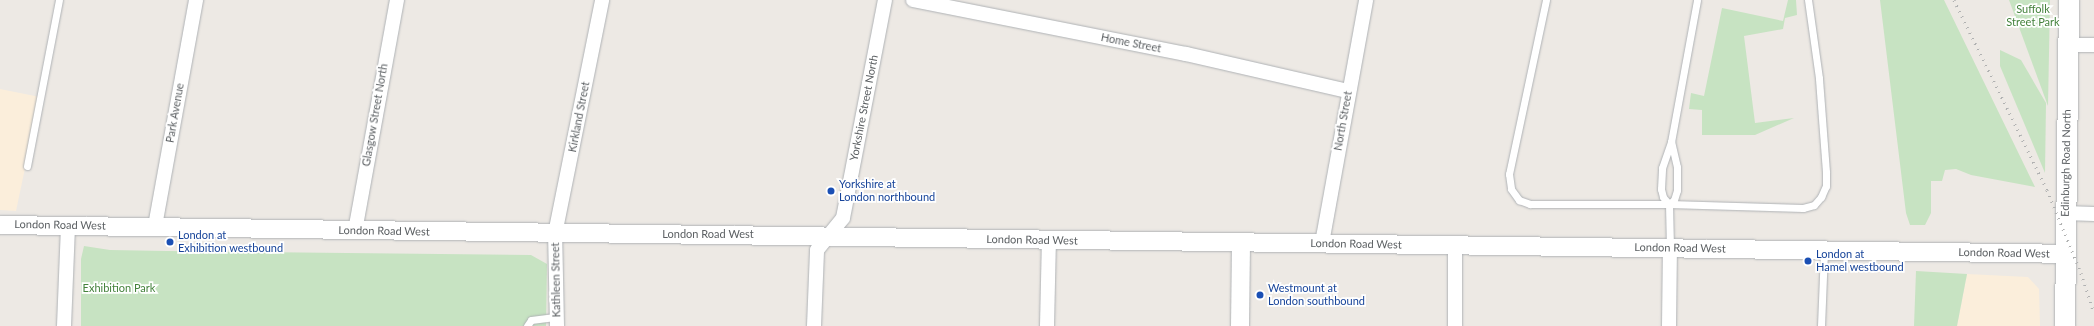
<!DOCTYPE html>
<style>
body{margin:0}
#map{position:relative;width:2094px;height:326px;overflow:hidden;background:#ede9e4;font-family:Lato,sans-serif}
div>[style]{position:absolute}
[style*='--x']{left:calc(var(--x)*1px);top:calc(var(--y)*1px);width:calc(var(--w)*1px);rotate:calc(var(--a)*1deg)}
.commercial>*{inset:0;background:#fbeedb}
.green>*{inset:0;background:#c7e3c2}
.roads{filter:drop-shadow(0 0 1px #afb2b5) drop-shadow(0 0 1px #afb2b5)}
.service>*{height:7px;margin:-3.5px;padding:0 3.5px;transform-origin:3.5px;border-radius:3.5px;background:#fff}
.minor>*{height:14px;margin:-7px;padding:0 7px;transform-origin:7px;border-radius:7px;background:#fff}
.tertiary>*{height:18px;margin:-9px;padding:0 9px;transform-origin:9px;border-radius:9px;background:#fff}
.secondary>*{height:20px;margin:-10px;padding:0 10px;transform-origin:10px;border-radius:10px;background:#fff}
.rail>*{height:3px;margin-top:-1.5px;transform-origin:0;background:repeating-linear-gradient(90deg,#b0b1b1 0 1px,transparent 0 6px)}
.dots>*{width:11px;height:11px;translate:-50% -50%;box-sizing:border-box;border:2px solid #fff;border-radius:50%}
span{translate:-50% -50%;white-space:nowrap;text-align:center;line-height:1.15;-webkit-text-stroke:3.5px #fff;paint-order:stroke}
.park-label{font-size:11px;color:#44823c}
.street-label{font-size:11px;color:#5c6063}
.transit-label{font-size:11px;color:#164399}
.left{translate:0 -50%;text-align:left}
</style>
<div id="map">
<div class="commercial">
<i style="clip-path:polygon(0 89px,40px 97px,16px 211px,0 210px)"></i>
<i style="clip-path:polygon(1967px 274px,2028px 277px,2039px 289px,2040px 326px,1957px 326px)"></i>
</div>
<div class="green">
<i style="clip-path:polygon(1788px 0,1796px 0,1797px 15px,1785px 18px,1783px 29px,1744px 36px,1755px 123px,1794px 118px,1755px 135px,1702px 135px,1702px 110px,1689px 109px,1691px 93px,1704px 96px,1722px 8px,1783px 21px)"></i>
<i style="clip-path:polygon(1880px 0,1944px 0,2035px 187px,1971px 175px,1956px 169px,1945px 170px,1942px 181px,1931px 181px,1931px 213px,1925px 225px,1910px 225px,1906px 213px)"></i>
<i style="clip-path:polygon(2009px 0,2050px 0,2048px 106px)"></i>
<i style="clip-path:polygon(2000px 50px,2021px 60px,2046px 103px,2045px 173px,2000px 66px)"></i>
<i style="clip-path:polygon(84px 246px,110px 250px,167px 251px,531px 255px,547px 264px,546px 326px,81px 326px,81px 259px)"></i>
<i style="clip-path:polygon(1916px 271px,1967px 274px,1957px 326px,1914px 326px)"></i>
</div>
<div class="roads">
<div class="service">
<i style="--x:1546;--y:0;--w:178;--a:102"></i>
<i style="--x:1509;--y:174;--w:15;--a:82"></i>
<i style="--x:1511;--y:189;--w:14;--a:54"></i>
<i style="--x:1519;--y:200;--w:12;--a:20"></i>
<i style="--x:1530;--y:204;--w:139;--a:0"></i>
<i style="--x:1669;--y:204;--w:134;--a:1.7"></i>
<i style="--x:1803;--y:208;--w:11;--a:-15"></i>
<i style="--x:1814;--y:205;--w:11;--a:-49"></i>
<i style="--x:1821;--y:197;--w:12;--a:-66"></i>
<i style="--x:1826;--y:186;--w:14;--a:-90"></i>
<i style="--x:1826;--y:172;--w:94;--a:-94.3"></i>
<i style="--x:1819;--y:78;--w:79;--a:-98"></i>
<i style="--x:27;--y:166;--w:169;--a:-79.1"></i>
<i style="--x:1669;--y:204;--w:6;--a:-39"></i>
<i style="--x:1674;--y:200;--w:10;--a:-73"></i>
<i style="--x:1677;--y:190;--w:23;--a:-90"></i>
<i style="--x:1677;--y:167;--w:26;--a:-103"></i>
<i style="--x:1670;--y:248;--w:44;--a:-91.3"></i>
<i style="--x:1669;--y:204;--w:9;--a:-131"></i>
<i style="--x:1663;--y:197;--w:8;--a:-104"></i>
<i style="--x:1661;--y:189;--w:21;--a:-87"></i>
<i style="--x:1662;--y:168;--w:28;--a:-71"></i>
<i style="--x:1671;--y:142;--w:144;--a:-79.6"></i>
<i style="--x:527;--y:326;--w:7;--a:-56"></i>
<i style="--x:531;--y:320;--w:26;--a:-7"></i>
<i style="--x:1821;--y:326;--w:76;--a:-87.7"></i>
</div>
<div class="minor">
<i style="--x:913;--y:0;--w:278;--a:11.2"></i>
<i style="--x:1186;--y:54;--w:166;--a:12.9"></i>
<i style="--x:2068;--y:45;--w:26;--a:0"></i>
<i style="--x:2065;--y:213;--w:29;--a:2"></i>
<i style="--x:155;--y:226;--w:230;--a:-79.7"></i>
<i style="--x:355;--y:231;--w:235;--a:-79.7"></i>
<i style="--x:1322;--y:243;--w:247;--a:-79.7"></i>
<i style="--x:64;--y:326;--w:100;--a:-87.7"></i>
<i style="--x:557;--y:326;--w:92;--a:-91.2"></i>
<i style="--x:555;--y:234;--w:239;--a:-78.6"></i>
<i style="--x:814;--y:326;--w:76;--a:-87.7"></i>
<i style="--x:817;--y:250;--w:41;--a:-50.9"></i>
<i style="--x:843;--y:218;--w:222;--a:-79.1"></i>
<i style="--x:1047;--y:326;--w:86;--a:-88.7"></i>
<i style="--x:1455;--y:326;--w:80;--a:-90"></i>
<i style="--x:1669;--y:326;--w:78;--a:-89.3"></i>
</div>
<div class="tertiary">
<i style="--x:0;--y:225;--w:2065;--a:0.8"></i>
<i style="--x:1240;--y:326;--w:82;--a:-89.3"></i>
</div>
<div class="secondary">
<i style="--x:2065;--y:326;--w:326;--a:-89.3"></i>
</div>
</div>
<div class="rail">
<i style="--x:1954;--y:0;--w:212;--a:63.9"></i>
<i style="--x:2047;--y:190;--w:90;--a:67.7"></i>
<i style="--x:2081;--y:273;--w:42;--a:72"></i>
</div>
<div class="dots">
<i style="left:831px;top:191px;background:#1a4fb4"></i>
<i style="left:170px;top:242px;background:#1a4fb4"></i>
<i style="left:1808px;top:261px;background:#1a4fb4"></i>
<i style="left:1260px;top:295px;background:#1a4fb4"></i>
</div>
<div class="park-label">
<span style="left:2033px;top:16px">Suffolk<br>Street Park</span>
<span style="left:119px;top:288px">Exhibition Park</span>
</div>
<div class="street-label">
<span style="left:1131px;top:43px;rotate:11deg">Home Street</span>
<span style="left:864px;top:108px;rotate:-79deg">Yorkshire Street North</span>
<span style="left:175px;top:113px;rotate:-80deg">Park Avenue</span>
<span style="left:375px;top:115px;rotate:-80deg">Glasgow Street North</span>
<span style="left:579px;top:117px;rotate:-79deg">Kirkland Street</span>
<span style="left:1343px;top:121px;rotate:-80deg">North Street</span>
<span style="left:2066px;top:163px;rotate:-89deg">Edinburgh Road North</span>
<span style="left:60px;top:225px;rotate:1deg">London Road West</span>
<span style="left:384px;top:231px;rotate:1deg">London Road West</span>
<span style="left:708px;top:234px">London Road West</span>
<span style="left:1032px;top:240px;rotate:1deg">London Road West</span>
<span style="left:1356px;top:244px;rotate:1deg">London Road West</span>
<span style="left:1680px;top:248px;rotate:1deg">London Road West</span>
<span style="left:2004px;top:253px;rotate:1deg">London Road West</span>
<span style="left:556px;top:280px;rotate:-91deg">Kathleen Street</span>
</div>
<div class="transit-label">
<span class="left" style="left:839px;top:191px">Yorkshire at<br>London northbound</span>
<span class="left" style="left:178px;top:242px">London at<br>Exhibition westbound</span>
<span class="left" style="left:1816px;top:261px">London at<br>Hamel westbound</span>
<span class="left" style="left:1268px;top:295px">Westmount at<br>London southbound</span>
</div>
</div>
